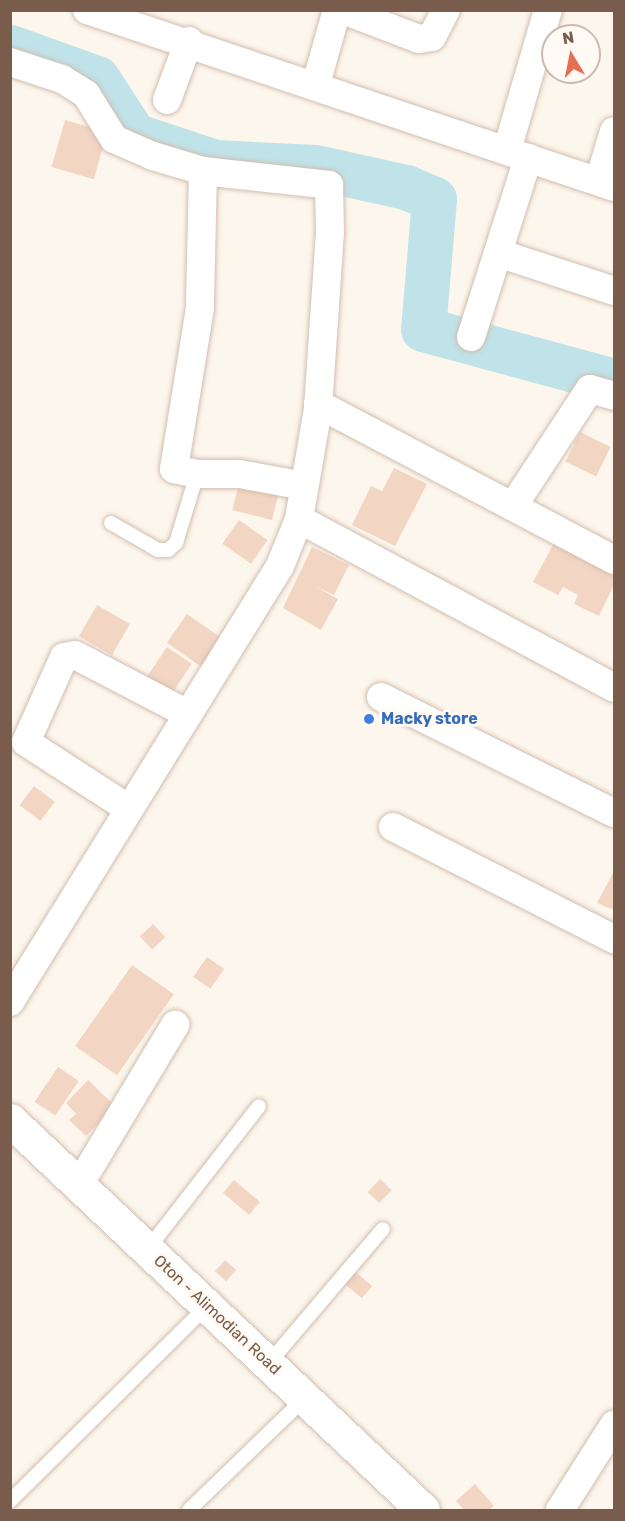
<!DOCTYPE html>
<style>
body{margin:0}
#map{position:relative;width:625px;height:1521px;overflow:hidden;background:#fdf6ec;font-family:Rubik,sans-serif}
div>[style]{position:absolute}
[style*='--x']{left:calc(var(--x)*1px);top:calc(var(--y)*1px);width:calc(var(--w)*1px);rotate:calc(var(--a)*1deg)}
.river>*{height:45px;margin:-22.5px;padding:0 22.5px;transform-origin:22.5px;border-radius:22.5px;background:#bfe3e8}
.building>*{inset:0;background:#f3d5c3;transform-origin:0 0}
.roads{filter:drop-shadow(0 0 2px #d1beb0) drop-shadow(0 0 2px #d1beb0)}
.service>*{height:14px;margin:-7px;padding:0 7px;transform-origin:7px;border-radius:7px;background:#fff}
.minor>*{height:28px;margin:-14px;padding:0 14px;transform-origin:14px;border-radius:14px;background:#fff}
.secondary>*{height:33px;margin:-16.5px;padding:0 16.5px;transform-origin:16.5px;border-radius:16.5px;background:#fff}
.dots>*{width:16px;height:16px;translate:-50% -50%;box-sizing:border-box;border:3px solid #fffaf3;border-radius:50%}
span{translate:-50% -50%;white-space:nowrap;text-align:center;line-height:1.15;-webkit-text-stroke:6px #fffaf3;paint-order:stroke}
.shop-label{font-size:16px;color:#366cbe;font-weight:700}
.left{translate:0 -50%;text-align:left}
.street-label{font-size:16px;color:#7a5c4d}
.frame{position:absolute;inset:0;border:12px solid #7a5c4d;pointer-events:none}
.north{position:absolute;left:541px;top:24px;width:60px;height:60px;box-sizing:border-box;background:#fffaf3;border:2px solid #cabbb1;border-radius:50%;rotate:350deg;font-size:16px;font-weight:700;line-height:24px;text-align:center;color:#7a5c4d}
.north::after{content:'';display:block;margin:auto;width:21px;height:27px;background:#e76f51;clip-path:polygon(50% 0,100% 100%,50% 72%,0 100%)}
</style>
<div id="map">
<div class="river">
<i style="--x:10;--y:47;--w:92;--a:19.6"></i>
<i style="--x:97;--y:78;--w:68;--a:57"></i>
<i style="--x:134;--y:135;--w:85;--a:18.4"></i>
<i style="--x:215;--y:162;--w:100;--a:2.9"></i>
<i style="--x:315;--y:167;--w:93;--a:12.4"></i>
<i style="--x:406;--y:187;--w:30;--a:23"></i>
<i style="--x:434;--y:199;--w:130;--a:94.8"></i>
<i style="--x:423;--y:329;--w:198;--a:15.2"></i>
</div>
<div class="building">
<i style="left:65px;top:120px;width:44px;height:49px;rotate:16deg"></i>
<i style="left:580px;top:432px;width:34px;height:33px;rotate:26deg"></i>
<i style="clip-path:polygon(394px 468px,427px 484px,395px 546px,352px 525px,371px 486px,382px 491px)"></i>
<i style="left:240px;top:479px;width:41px;height:32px;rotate:14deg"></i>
<i style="left:239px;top:520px;width:35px;height:29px;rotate:35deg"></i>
<i style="clip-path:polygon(554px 543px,614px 574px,614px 585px,599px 616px,574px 604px,578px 595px,563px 587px,558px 595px,533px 582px)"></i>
<i style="clip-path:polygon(312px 547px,349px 565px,334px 595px,315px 586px,338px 599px,321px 630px,283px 608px)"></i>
<i style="left:97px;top:605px;width:38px;height:36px;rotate:30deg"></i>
<i style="left:187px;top:614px;width:44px;height:35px;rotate:35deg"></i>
<i style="left:167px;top:647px;width:30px;height:41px;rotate:34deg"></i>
<i style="left:34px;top:786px;width:26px;height:24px;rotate:37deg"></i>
<i style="clip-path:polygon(614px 871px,614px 910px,597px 903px)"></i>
<i style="left:153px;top:924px;width:18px;height:18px;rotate:47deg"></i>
<i style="left:207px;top:957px;width:21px;height:24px;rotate:35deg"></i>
<i style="left:132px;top:965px;width:51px;height:99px;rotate:35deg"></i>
<i style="left:58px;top:1067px;width:25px;height:42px;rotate:34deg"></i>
<i style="clip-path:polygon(88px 1080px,115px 1106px,86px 1136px,69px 1120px,76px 1114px,66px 1103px)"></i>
<i style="left:380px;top:1179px;width:16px;height:18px;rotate:43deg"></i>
<i style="left:234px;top:1180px;width:34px;height:17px;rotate:40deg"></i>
<i style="left:225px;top:1260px;width:15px;height:15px;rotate:42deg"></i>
<i style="left:353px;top:1270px;width:25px;height:16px;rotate:40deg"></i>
<i style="clip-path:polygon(475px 1484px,494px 1506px,489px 1510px,464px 1510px,456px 1501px)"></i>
</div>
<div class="roads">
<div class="service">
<i style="--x:111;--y:523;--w:54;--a:29.9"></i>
<i style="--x:158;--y:550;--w:10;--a:0"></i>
<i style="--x:168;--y:550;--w:11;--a:-41"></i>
<i style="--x:176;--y:543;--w:72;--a:-73.1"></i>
<i style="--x:147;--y:1250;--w:182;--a:-52.1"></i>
<i style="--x:268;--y:1364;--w:177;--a:-49.6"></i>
<i style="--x:10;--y:1501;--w:277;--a:-44.7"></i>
<i style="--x:189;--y:1510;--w:160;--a:-44"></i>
</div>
<div class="minor">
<i style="--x:87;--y:10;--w:556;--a:18.57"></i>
<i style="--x:343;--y:10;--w:81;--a:20.9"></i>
<i style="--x:419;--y:39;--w:13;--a:-9"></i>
<i style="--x:432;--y:37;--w:30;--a:-63"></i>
<i style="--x:10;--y:62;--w:55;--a:18.1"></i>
<i style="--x:62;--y:79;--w:28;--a:32"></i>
<i style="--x:86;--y:94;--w:53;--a:58.1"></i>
<i style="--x:114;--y:139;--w:43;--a:23.6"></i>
<i style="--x:153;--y:156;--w:52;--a:16.7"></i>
<i style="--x:203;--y:171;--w:127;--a:6.3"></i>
<i style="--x:329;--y:185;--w:47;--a:88.8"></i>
<i style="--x:330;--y:232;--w:177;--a:93.9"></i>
<i style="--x:318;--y:409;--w:112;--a:99.8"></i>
<i style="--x:299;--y:519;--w:51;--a:112"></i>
<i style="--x:280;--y:566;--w:513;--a:121.77"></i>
<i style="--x:316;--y:84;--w:77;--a:-74.2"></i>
<i style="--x:167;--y:100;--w:63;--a:-69.6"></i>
<i style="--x:507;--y:150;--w:146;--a:-73.7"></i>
<i style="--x:203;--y:171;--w:137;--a:91.3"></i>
<i style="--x:200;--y:308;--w:163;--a:99.2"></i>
<i style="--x:174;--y:469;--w:24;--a:12"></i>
<i style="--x:197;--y:474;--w:43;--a:0"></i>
<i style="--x:240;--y:474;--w:65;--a:10.6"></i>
<i style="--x:599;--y:181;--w:52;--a:-73.3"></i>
<i style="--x:498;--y:253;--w:122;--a:18.1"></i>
<i style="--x:471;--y:337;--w:188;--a:-72.3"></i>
<i style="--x:318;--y:404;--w:335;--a:27.8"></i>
<i style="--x:513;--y:506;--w:140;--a:-56.7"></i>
<i style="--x:590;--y:389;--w:25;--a:16"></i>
<i style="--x:299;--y:519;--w:357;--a:28.2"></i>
<i style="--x:381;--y:697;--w:260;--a:26.5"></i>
<i style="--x:129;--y:809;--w:123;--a:-147"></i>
<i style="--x:26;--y:742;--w:93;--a:-65.9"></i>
<i style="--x:64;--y:657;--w:11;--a:-10"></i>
<i style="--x:75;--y:655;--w:127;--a:27.6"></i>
<i style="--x:393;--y:827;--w:248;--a:26.9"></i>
<i style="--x:79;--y:1185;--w:187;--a:-59"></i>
<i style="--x:560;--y:1510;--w:101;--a:-57.6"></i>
</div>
<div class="secondary">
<i style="--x:10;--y:1120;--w:568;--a:43.36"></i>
</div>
</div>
<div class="dots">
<i style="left:369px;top:719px;background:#3f7fe0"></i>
</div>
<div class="shop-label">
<span class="left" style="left:381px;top:719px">Macky store</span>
</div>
<div class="street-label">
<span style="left:217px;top:1315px;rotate:43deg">Oton - Alimodian Road</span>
</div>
<div class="frame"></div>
<div class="north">N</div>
</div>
